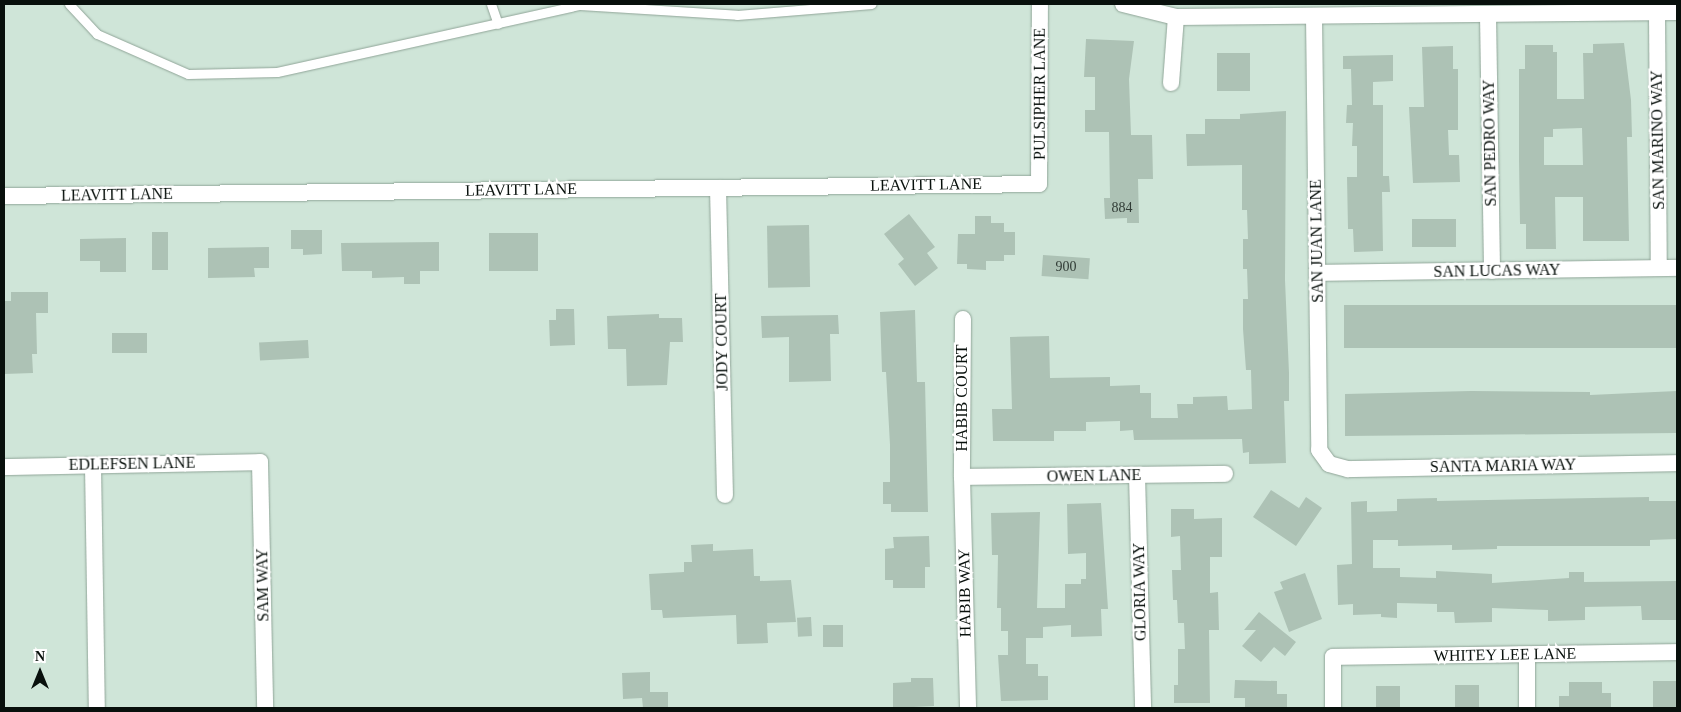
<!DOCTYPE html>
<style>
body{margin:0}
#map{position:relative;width:1681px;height:712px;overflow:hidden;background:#cfe5d8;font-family:Georgia,serif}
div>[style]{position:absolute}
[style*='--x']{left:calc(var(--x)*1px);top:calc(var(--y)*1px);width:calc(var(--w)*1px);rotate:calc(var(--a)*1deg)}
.building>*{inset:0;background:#adc2b5;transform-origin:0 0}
.roads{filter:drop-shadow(0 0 1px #90a598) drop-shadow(0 0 1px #90a598)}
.service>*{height:9px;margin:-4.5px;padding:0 4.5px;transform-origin:4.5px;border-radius:4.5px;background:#fff}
.minor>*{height:16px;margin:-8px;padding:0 8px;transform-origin:8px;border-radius:8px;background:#fff}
span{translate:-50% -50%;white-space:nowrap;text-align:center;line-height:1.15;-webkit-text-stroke:4.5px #fff;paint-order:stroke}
.number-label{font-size:14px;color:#313c36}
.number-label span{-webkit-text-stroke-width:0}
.street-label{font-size:16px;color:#08100c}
.frame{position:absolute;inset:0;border:5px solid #08100c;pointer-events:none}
.north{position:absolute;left:15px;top:647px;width:50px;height:50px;-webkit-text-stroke:4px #fff;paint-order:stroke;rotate:0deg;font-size:14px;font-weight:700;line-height:20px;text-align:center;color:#08100c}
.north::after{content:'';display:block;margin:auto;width:18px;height:22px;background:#08100c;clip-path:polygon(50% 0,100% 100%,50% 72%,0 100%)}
</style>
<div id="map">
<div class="building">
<i style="clip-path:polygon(1086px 39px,1134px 41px,1129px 79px,1131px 135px,1152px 135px,1153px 179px,1138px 179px,1139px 223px,1127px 223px,1127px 218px,1105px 219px,1104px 198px,1110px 198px,1109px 132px,1085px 132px,1085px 110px,1095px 110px,1095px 77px,1084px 77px)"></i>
<i style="clip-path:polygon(evenodd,1624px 43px,1631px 100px,1632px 137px,1627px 137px,1629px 241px,1583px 241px,1583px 197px,1555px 197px,1556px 249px,1526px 249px,1526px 224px,1520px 224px,1519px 160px,1519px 69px,1525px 69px,1525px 45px,1553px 45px,1553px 52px,1557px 52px,1557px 99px,1584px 99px,1583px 53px,1593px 53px,1593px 44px,1624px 43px,1582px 128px,1583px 165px,1544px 165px,1544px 137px,1553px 137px,1553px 129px,1582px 128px)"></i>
<i style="clip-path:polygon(1453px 46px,1453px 69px,1458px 69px,1458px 130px,1448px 130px,1449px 155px,1459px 155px,1460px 182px,1413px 183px,1409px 107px,1424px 107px,1422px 47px)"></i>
<i style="left:1217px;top:53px;width:33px;height:38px"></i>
<i style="clip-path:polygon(1393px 55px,1393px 81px,1373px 82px,1373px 105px,1383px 105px,1383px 176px,1389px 176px,1390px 192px,1382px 192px,1383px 251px,1354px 252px,1353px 229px,1348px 229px,1347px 177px,1357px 177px,1357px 146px,1352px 146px,1353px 123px,1346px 123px,1347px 105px,1352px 105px,1351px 69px,1343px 69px,1343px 56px)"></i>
<i style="clip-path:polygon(1286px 111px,1285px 280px,1289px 373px,1289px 401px,1284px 401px,1286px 463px,1249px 464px,1249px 452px,1243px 453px,1242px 439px,1134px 440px,1133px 430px,1120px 431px,1120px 421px,1086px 422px,1086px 431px,1054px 431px,1054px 441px,993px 441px,992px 409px,1012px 409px,1010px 337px,1049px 336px,1050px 378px,1110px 377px,1110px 386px,1140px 385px,1140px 393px,1151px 393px,1151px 418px,1178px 418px,1177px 404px,1193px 404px,1193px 397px,1227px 396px,1228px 410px,1252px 409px,1251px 370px,1246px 370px,1243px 329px,1243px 299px,1248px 299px,1247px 269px,1243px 269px,1243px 239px,1248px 239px,1247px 210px,1242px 210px,1242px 165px,1187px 166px,1186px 134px,1205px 134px,1205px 119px,1240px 119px,1240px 114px)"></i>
<i style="clip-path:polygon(909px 214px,935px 247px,927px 253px,938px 268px,915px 286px,898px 264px,904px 259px,884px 234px)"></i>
<i style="clip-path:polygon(975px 216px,991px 216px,991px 223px,1004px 223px,1004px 232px,1015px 232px,1015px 255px,1004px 255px,1004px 261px,986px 261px,986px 270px,967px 269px,967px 264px,957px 264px,958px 234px,975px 234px)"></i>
<i style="left:1456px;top:219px;width:28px;height:44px;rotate:90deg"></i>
<i style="left:809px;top:225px;width:62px;height:42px;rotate:89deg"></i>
<i style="clip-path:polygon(291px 230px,322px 230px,322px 254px,303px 255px,303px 249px,291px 249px)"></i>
<i style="left:168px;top:232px;width:38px;height:16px;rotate:90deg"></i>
<i style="left:489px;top:233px;width:49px;height:38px"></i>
<i style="clip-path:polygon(126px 238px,126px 272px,100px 272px,100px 261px,80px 261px,80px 239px)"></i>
<i style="clip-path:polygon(439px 242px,439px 271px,420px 271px,420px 284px,404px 284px,404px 277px,372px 278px,372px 271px,342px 271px,341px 243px)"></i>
<i style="clip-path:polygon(269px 247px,269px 268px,254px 268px,255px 277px,208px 278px,208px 248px)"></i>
<i style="left:1043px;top:255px;width:47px;height:21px;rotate:4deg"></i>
<i style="clip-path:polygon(11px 292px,48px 292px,48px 313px,36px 313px,37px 354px,32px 354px,33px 373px,4px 374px,5px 301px,11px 301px)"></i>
<i style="left:1677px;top:305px;width:43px;height:333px;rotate:90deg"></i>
<i style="clip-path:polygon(556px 309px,574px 309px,575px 345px,550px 346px,549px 320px,556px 320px)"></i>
<i style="clip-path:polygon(915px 310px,917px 382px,925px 382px,928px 512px,891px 512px,891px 504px,883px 504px,883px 482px,890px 482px,890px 445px,886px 372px,882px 372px,880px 312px)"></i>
<i style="clip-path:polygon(659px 314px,659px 318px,682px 318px,683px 342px,670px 342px,667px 385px,627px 386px,626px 349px,608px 349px,607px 316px)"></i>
<i style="clip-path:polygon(838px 315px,839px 334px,830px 334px,831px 381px,789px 382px,789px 337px,762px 338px,761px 316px)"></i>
<i style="left:147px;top:333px;width:20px;height:35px;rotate:90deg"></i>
<i style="left:308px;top:340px;width:18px;height:49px;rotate:87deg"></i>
<i style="clip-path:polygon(1471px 391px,1590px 392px,1590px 395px,1677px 391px,1677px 433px,1345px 436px,1345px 394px)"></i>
<i style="clip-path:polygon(1271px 490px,1299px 508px,1306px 497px,1322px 508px,1296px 546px,1253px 517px)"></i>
<i style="clip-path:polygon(1649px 497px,1649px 501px,1677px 501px,1677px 539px,1650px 540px,1650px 546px,1497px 546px,1497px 549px,1452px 550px,1452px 545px,1398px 546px,1398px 540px,1373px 540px,1373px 568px,1400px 568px,1400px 577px,1436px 578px,1436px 571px,1492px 574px,1492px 583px,1569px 578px,1569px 572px,1584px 572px,1584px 582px,1677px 581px,1677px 620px,1642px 620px,1641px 606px,1585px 607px,1585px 620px,1548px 621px,1548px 610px,1492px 608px,1492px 622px,1455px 623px,1454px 612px,1437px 612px,1437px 604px,1397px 603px,1397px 618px,1381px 617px,1381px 614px,1353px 615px,1353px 604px,1338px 605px,1337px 565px,1352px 564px,1351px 502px,1367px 501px,1367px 512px,1397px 511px,1397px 499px,1437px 498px,1437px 501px)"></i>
<i style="clip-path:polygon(1101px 503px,1108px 609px,1101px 609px,1102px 636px,1071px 637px,1071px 625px,1043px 627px,1043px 638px,1026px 638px,1026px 664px,1038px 664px,1038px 676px,1048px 676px,1048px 700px,1001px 701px,998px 655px,1008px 655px,1008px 631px,1001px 631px,1001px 608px,997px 608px,998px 555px,992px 555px,991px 513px,1040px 512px,1037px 608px,1065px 608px,1065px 584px,1081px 584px,1081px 579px,1086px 579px,1086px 553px,1068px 554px,1067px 504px)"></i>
<i style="clip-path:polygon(1171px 509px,1194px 509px,1194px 519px,1222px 518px,1222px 557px,1210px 557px,1210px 593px,1218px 592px,1219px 630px,1209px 630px,1210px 703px,1174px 703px,1174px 685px,1178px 685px,1178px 649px,1185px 649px,1184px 623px,1178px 623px,1177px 600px,1173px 600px,1172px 570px,1181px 570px,1180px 536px,1171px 537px)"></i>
<i style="clip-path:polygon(929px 536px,930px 567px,925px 567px,925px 588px,893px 588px,893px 580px,885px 580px,885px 549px,894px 548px,893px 537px)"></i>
<i style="clip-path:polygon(713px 544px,713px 551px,753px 549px,754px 576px,760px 576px,760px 581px,791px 580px,796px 622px,767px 623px,768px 643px,737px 644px,736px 615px,663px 618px,662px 610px,651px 610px,649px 574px,684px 572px,684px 562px,692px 562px,691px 545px)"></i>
<i style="clip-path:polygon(1305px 573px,1322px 619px,1289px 632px,1274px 592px,1283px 589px,1280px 582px)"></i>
<i style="clip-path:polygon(1259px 612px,1296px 642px,1285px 656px,1274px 647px,1261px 662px,1242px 646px,1256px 630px,1244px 630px)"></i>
<i style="left:811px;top:617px;width:19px;height:14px;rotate:87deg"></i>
<i style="left:823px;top:625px;width:20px;height:22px"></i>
<i style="clip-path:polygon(650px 672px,650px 692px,668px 692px,668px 708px,643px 708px,642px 698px,623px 699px,622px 673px)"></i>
<i style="clip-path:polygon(911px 678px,933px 678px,934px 706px,893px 708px,893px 683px,911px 682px)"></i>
<i style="clip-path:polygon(1235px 680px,1277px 681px,1277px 694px,1287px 694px,1287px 708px,1245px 708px,1245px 698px,1234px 698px)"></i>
<i style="left:1653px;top:681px;width:24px;height:27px"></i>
<i style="clip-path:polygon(1569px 682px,1602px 682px,1602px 693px,1611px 693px,1611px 708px,1559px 708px,1559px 696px,1569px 696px)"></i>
<i style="left:1455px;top:685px;width:24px;height:23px"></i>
<i style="left:1376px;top:686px;width:24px;height:22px"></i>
</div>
<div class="roads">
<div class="service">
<i style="--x:69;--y:4;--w:41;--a:47"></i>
<i style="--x:97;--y:34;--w:99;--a:23.7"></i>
<i style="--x:188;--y:74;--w:89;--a:-1.3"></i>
<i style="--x:277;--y:72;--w:310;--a:-12.5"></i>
<i style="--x:580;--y:5;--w:157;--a:3.6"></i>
<i style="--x:737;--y:15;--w:135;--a:-4.7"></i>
<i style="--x:491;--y:4;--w:21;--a:71"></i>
</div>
<div class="minor">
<i style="--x:1123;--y:4;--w:55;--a:13.8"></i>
<i style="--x:1176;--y:17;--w:501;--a:-0.57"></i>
<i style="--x:1657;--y:12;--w:256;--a:89.6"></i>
<i style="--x:1488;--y:14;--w:257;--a:89.1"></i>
<i style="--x:1314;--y:16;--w:434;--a:89.3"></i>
<i style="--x:1319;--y:450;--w:17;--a:54"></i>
<i style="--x:1329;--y:464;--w:20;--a:15"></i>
<i style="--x:1348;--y:469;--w:329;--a:-1"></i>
<i style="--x:1171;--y:83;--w:66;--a:-85.7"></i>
<i style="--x:718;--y:188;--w:307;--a:88.7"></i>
<i style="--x:4;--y:196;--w:1035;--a:-0.66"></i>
<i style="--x:1039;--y:184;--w:180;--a:-89.7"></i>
<i style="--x:1317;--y:273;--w:360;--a:-0.8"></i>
<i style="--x:963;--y:319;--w:158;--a:90.4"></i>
<i style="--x:962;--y:477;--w:231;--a:88.5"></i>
<i style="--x:93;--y:465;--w:243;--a:89.1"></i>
<i style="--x:4;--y:467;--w:256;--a:-1.1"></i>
<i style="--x:260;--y:462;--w:246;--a:88.8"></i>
<i style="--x:1137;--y:475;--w:233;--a:88.5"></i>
<i style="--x:962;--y:477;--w:263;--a:-0.7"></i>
<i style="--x:1527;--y:655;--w:53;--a:90"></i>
<i style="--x:1333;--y:708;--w:51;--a:-90"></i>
<i style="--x:1333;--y:657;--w:344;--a:-0.8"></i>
</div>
</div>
<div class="number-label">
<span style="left:1122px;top:208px">884</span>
<span style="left:1066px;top:267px">900</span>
</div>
<div class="street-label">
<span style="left:1040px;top:94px;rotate:-90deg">PULSIPHER LANE</span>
<span style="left:1658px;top:140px;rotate:-91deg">SAN MARINO WAY</span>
<span style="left:1490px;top:143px;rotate:-91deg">SAN PEDRO WAY</span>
<span style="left:926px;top:185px;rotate:-1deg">LEAVITT LANE</span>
<span style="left:521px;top:190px;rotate:-1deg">LEAVITT LANE</span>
<span style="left:117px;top:195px;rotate:-1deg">LEAVITT LANE</span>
<span style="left:1317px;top:241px;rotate:-91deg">SAN JUAN LANE</span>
<span style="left:1497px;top:271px;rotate:-1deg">SAN LUCAS WAY</span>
<span style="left:722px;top:342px;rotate:-91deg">JODY COURT</span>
<span style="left:962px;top:398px;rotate:-90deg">HABIB COURT</span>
<span style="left:132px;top:464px;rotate:-1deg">EDLEFSEN LANE</span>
<span style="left:1503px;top:466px;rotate:-1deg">SANTA MARIA WAY</span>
<span style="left:1094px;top:476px;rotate:-1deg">OWEN LANE</span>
<span style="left:263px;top:585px;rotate:-91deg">SAM WAY</span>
<span style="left:1140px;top:592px;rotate:-91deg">GLORIA WAY</span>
<span style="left:965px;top:593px;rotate:-91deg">HABIB WAY</span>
<span style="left:1505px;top:655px;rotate:-1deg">WHITEY LEE LANE</span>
</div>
<div class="frame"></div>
<div class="north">N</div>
</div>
